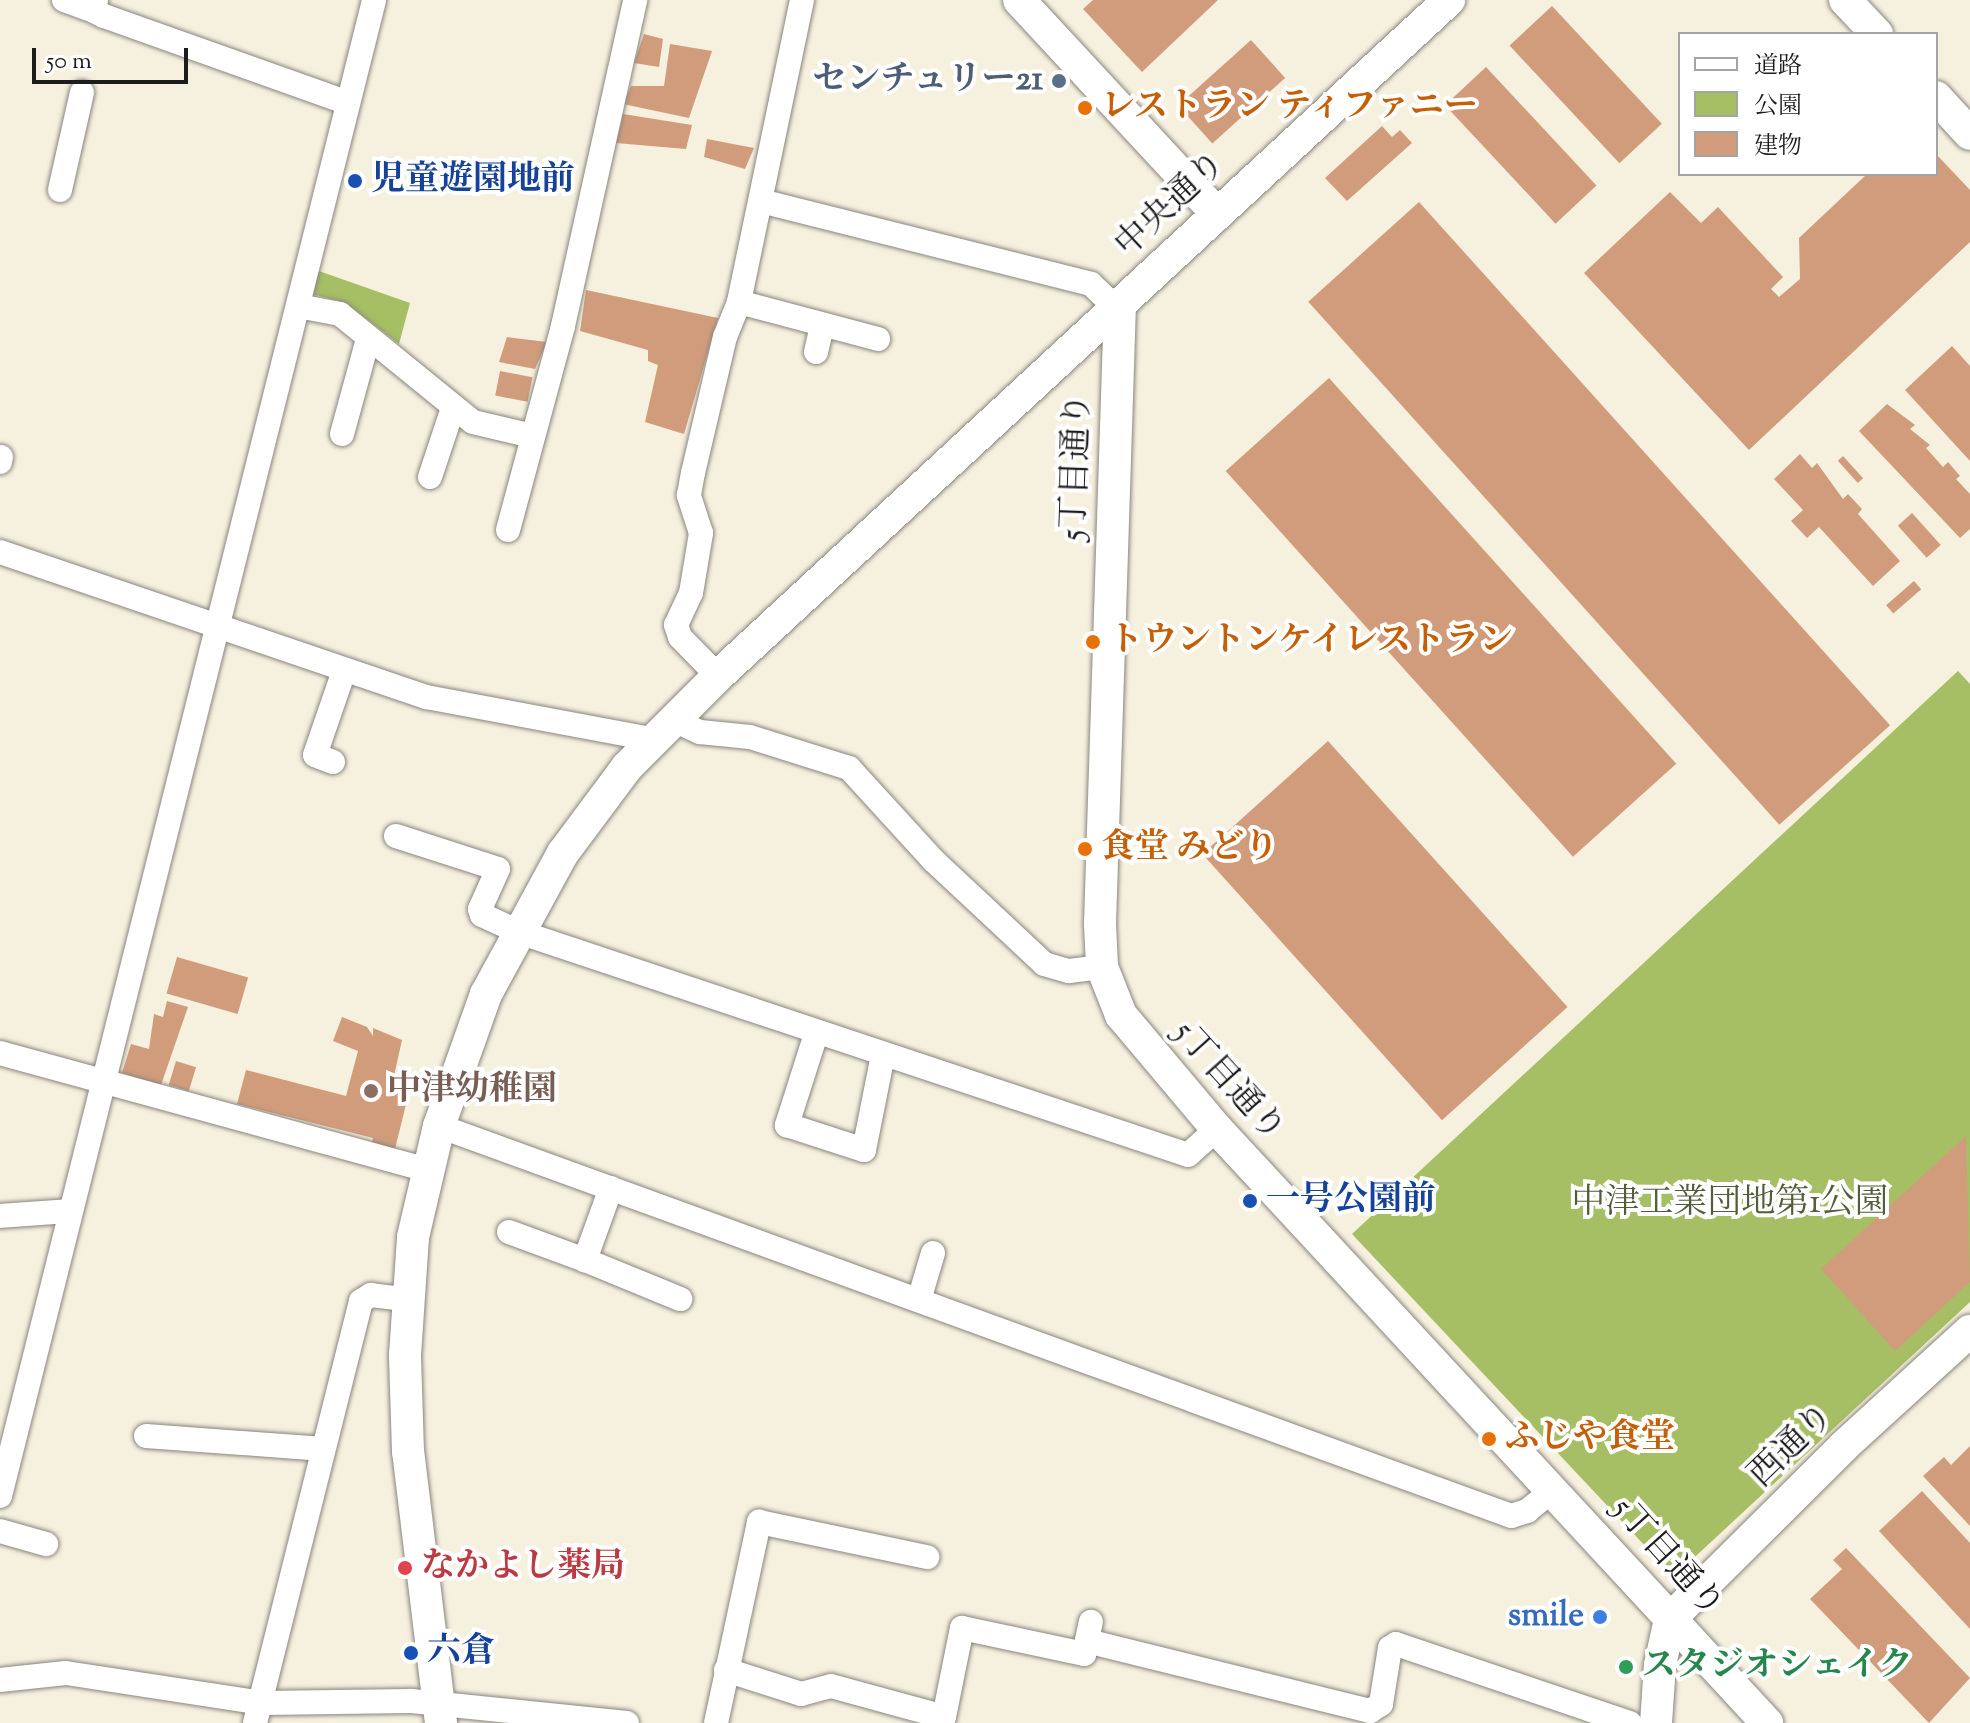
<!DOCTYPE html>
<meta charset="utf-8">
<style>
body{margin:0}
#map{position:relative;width:1970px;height:1723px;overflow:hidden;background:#f6f0df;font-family:"Sorts Mill Goudy","Noto Serif JP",serif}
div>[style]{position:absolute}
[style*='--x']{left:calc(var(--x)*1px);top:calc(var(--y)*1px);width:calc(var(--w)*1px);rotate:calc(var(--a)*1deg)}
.green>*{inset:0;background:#a6be64}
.building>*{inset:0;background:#d19c7c;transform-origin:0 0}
.roads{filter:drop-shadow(0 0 2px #89867e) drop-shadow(0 0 2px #89867e)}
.street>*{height:24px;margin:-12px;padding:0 12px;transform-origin:12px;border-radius:12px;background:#fff}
.secondary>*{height:32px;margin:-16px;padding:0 16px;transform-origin:16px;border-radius:16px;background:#fff}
.dots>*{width:22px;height:22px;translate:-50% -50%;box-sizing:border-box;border:4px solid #fff;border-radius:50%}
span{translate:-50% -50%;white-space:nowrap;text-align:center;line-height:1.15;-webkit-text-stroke:8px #fff;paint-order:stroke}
.service-label{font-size:34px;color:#4e5e75;font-weight:700}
.right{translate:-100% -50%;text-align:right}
.food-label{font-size:34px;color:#c56008;font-weight:700}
.left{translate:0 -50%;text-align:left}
.transit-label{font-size:34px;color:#164399;font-weight:700}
.street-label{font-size:34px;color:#1c1c1c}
.education-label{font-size:34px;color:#785e54;font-weight:700}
.park-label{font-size:34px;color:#535d39}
.health-label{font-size:34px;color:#be3a42;font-weight:700}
.shop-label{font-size:34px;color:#366cbe;font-weight:700}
.leisure-label{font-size:34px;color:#27864d;font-weight:700}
.legend{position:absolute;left:1678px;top:32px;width:260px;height:144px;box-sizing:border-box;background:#fff;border:2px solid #a4a4a4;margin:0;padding:10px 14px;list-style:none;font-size:24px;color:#1c1c1c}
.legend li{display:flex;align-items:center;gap:16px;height:40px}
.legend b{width:40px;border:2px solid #a4a4a4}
.scale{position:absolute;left:32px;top:48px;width:156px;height:36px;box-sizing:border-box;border:4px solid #1c1c1c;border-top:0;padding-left:10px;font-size:24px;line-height:28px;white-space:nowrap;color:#1c1c1c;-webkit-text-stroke:6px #fff;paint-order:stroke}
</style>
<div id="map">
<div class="green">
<i style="clip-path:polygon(316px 270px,410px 303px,399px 344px,346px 303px,312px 294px)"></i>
<i style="clip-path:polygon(1958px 671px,1970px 684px,1970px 1302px,1684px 1567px,1663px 1565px,1352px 1234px)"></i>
</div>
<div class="building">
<i style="clip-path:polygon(1093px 0,1218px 0,1142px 72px,1083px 9px)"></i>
<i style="left:1552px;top:6px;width:161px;height:58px;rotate:47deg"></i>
<i style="clip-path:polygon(644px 34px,663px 39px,659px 67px,634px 63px)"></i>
<i style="left:1251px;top:40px;width:51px;height:98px;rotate:48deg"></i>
<i style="clip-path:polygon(670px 44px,712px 51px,689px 118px,623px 104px,631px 86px,664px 86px)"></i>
<i style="left:1486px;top:67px;width:162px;height:56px;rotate:47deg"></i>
<i style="clip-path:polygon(623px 114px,692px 125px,686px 149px,616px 143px)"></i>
<i style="clip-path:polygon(1382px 126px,1392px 137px,1400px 130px,1412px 143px,1347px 201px,1325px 178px)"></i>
<i style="clip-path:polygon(707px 139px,754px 148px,745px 169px,704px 157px)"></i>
<i style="clip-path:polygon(1936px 154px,1970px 190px,1970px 242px,1749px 450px,1584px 273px,1670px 192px,1701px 223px,1718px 207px,1783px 277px,1771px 289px,1779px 297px,1800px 279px,1799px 238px,1867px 174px,1936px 174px)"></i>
<i style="left:1419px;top:202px;width:704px;height:149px;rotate:48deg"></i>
<i style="clip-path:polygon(586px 290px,718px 318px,684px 434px,645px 422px,658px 365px,648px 361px,648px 350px,580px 331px)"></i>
<i style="clip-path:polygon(507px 337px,547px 342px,535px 369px,499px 362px)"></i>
<i style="clip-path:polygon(1952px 346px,1970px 366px,1970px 461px,1905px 390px)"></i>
<i style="left:500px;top:371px;width:33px;height:25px;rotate:11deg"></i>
<i style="left:1329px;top:378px;width:519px;height:139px;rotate:48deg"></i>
<i style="clip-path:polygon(1887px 404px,1915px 425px,1910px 429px,1930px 445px,1926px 448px,1943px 467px,1948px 462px,1960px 476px,1956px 479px,1970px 494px,1970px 529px,1960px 538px,1859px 431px)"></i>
<i style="clip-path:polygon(1800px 454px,1812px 468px,1817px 463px,1843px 499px,1848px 494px,1862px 509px,1858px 514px,1900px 561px,1873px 586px,1819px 527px,1807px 538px,1791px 521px,1803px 510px,1774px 479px)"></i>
<i style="left:1843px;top:456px;width:30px;height:7px;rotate:48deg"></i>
<i style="left:1912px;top:513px;width:43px;height:19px;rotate:48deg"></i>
<i style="left:1914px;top:581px;width:11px;height:37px;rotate:49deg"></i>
<i style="left:1328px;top:741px;width:358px;height:169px;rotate:48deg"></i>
<i style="left:177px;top:957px;width:74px;height:38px;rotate:16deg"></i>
<i style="clip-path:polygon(167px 1001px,188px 1007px,161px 1085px,122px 1073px,131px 1044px,149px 1049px,154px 1014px,163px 1017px)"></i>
<i style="clip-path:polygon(342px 1017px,367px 1027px,373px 1036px,373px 1028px,402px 1040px,392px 1085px,397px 1075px,412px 1080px,395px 1149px,372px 1142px,373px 1138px,237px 1104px,246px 1070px,346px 1096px,358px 1051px,333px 1041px)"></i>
<i style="left:176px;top:1061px;width:21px;height:25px;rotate:17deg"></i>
<i style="clip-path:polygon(1966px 1136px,1970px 1282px,1895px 1351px,1821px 1269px)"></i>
<i style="clip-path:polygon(1970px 1446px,1970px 1526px,1923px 1476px,1944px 1457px,1951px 1465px)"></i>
<i style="clip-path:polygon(1922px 1491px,1970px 1543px,1970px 1629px,1879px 1531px)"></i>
<i style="clip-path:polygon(1846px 1548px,1970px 1678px,1929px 1723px,1810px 1599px,1842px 1569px,1833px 1560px)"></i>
</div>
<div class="roads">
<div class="street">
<i style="--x:64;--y:0;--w:32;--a:20"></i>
<i style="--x:96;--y:0;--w:11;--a:100"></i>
<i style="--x:94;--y:11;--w:11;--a:27"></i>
<i style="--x:104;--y:16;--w:259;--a:19.6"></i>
<i style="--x:802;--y:0;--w:309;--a:101.8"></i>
<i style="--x:739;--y:302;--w:144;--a:14.9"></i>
<i style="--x:60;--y:190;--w:100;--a:-77.3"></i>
<i style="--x:761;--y:201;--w:340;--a:14.1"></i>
<i style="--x:1091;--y:284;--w:35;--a:44"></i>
<i style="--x:298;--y:306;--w:43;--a:10.8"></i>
<i style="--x:340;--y:314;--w:171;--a:39.1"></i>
<i style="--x:473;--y:422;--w:61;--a:13.3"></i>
<i style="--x:816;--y:352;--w:28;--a:-77"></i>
<i style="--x:342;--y:434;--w:98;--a:-74.7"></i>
<i style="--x:0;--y:462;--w:5;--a:-79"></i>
<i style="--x:430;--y:477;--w:73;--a:-71.6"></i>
<i style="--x:508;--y:530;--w:211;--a:-74.9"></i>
<i style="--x:563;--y:326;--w:334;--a:-77.5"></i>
<i style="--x:0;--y:552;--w:450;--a:18.8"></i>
<i style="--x:426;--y:697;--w:233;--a:10.6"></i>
<i style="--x:718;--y:676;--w:54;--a:-134.3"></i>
<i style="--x:680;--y:637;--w:13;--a:-108"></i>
<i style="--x:676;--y:625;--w:35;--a:-65"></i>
<i style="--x:691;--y:593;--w:61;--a:-80.5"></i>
<i style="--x:701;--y:533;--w:40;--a:-108"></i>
<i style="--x:689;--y:495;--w:22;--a:-80"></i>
<i style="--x:693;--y:473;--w:140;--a:-76.8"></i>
<i style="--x:725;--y:337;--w:38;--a:-68"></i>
<i style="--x:674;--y:720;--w:29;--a:25"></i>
<i style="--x:700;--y:732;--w:50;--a:5.7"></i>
<i style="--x:750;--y:737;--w:104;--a:17.4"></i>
<i style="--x:849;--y:768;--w:125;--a:47.6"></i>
<i style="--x:933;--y:860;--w:152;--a:43.1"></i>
<i style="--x:1044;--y:964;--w:26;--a:16"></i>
<i style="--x:1069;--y:971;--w:33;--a:-7"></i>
<i style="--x:333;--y:762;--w:19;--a:-159"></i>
<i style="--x:315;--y:755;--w:89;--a:-71"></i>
<i style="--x:396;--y:836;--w:107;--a:17.9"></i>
<i style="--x:498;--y:869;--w:44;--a:114.2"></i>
<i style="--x:480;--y:909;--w:6;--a:72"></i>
<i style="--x:482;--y:915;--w:41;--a:24.7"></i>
<i style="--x:519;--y:932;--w:705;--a:18.43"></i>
<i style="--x:1188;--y:1155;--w:39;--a:-42"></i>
<i style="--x:816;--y:1034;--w:96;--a:107.7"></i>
<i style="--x:787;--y:1125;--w:81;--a:18"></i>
<i style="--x:864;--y:1150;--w:97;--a:-78.7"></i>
<i style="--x:0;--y:1053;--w:444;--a:15.3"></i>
<i style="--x:439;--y:1126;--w:1141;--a:19.99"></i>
<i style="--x:1511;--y:1516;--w:17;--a:-17"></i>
<i style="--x:1527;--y:1511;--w:33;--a:-39"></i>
<i style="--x:611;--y:1188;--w:77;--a:109.9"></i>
<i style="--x:585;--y:1260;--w:103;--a:22.3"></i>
<i style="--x:0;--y:1216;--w:70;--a:-4.1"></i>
<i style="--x:509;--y:1232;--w:81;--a:20.2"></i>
<i style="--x:919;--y:1300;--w:49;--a:-73.4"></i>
<i style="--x:146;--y:1436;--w:175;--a:4.2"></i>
<i style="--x:0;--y:1496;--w:1542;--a:-75.96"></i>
<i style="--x:0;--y:1531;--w:48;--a:15.8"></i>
<i style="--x:1087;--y:1641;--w:292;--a:13.9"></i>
<i style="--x:1370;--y:1711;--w:13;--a:-32"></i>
<i style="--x:1381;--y:1704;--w:57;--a:-80.9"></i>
<i style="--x:1390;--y:1648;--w:7;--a:-34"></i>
<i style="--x:1396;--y:1644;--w:247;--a:18.7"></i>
<i style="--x:726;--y:1670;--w:79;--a:17.7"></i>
<i style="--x:801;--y:1694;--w:31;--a:-15"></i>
<i style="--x:831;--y:1686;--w:117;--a:15.3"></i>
<i style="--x:944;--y:1717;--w:91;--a:-78.6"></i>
<i style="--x:962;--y:1628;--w:125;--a:12"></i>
<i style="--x:1084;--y:1654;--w:33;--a:-78"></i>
<i style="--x:0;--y:1680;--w:66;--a:-6.1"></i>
<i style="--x:66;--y:1673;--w:198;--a:8.7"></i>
<i style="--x:262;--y:1703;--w:149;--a:-0.8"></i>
<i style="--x:411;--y:1701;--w:217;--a:5.8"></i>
<i style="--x:255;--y:1723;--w:435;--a:-75.9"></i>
<i style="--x:361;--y:1301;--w:12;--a:-31"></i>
<i style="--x:371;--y:1295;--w:38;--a:7"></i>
<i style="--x:716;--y:1723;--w:206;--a:-77.9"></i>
<i style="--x:759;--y:1522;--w:172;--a:11.8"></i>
</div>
<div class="secondary">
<i style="--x:1019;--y:0;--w:292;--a:47.2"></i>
<i style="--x:1845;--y:0;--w:47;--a:46.7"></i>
<i style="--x:1936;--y:97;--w:50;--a:47.4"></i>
<i style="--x:1120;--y:304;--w:620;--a:91.85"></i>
<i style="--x:1100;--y:924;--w:43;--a:87.3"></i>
<i style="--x:1102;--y:967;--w:52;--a:68.4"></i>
<i style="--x:1121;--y:1015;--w:149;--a:49.9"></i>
<i style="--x:1217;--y:1129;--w:810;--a:47.2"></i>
<i style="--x:1670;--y:1619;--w:245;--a:-44.8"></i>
<i style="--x:1844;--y:1446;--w:171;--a:-42.4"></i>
<i style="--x:441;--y:1723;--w:273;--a:-96.9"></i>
<i style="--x:408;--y:1452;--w:97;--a:-91.8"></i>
<i style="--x:405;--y:1355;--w:118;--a:-86.1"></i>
<i style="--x:413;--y:1237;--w:114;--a:-76.8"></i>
<i style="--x:439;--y:1126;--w:140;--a:-70.4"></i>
<i style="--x:486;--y:994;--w:161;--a:-61.4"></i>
<i style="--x:563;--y:853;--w:107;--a:-53.3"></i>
<i style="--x:627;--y:767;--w:129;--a:-45"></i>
<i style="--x:718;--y:676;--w:996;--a:-42.76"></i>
<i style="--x:1656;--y:1723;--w:58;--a:-86.1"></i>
<i style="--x:1660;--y:1665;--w:47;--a:-77.7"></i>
</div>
</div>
<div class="dots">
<i style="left:1059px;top:81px;background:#5c6f8a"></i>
<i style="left:1085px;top:108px;background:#e8710a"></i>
<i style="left:355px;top:181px;background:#1a4fb4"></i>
<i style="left:1093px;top:642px;background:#e8710a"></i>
<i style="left:1085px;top:849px;background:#e8710a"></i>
<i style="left:371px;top:1091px;background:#8d6e63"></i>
<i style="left:1250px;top:1201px;background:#1a4fb4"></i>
<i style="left:1489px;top:1439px;background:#e8710a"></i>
<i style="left:405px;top:1568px;background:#e0444e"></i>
<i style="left:1600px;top:1617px;background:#3f7fe0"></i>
<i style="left:411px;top:1653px;background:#1a4fb4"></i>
<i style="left:1626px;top:1667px;background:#2e9e5b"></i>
</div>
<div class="service-label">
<span class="right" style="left:1043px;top:81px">センチュリー21</span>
</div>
<div class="food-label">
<span class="left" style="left:1101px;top:108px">レストラン ティファニー</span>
<span class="left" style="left:1109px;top:642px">トウントンケイレストラン</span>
<span class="left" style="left:1101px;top:849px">食堂 みどり</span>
<span class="left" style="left:1505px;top:1439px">ふじや食堂</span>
</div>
<div class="transit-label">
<span class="left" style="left:371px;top:181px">児童遊園地前</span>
<span class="left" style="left:1266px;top:1201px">一号公園前</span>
<span class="left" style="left:427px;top:1653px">六倉</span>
</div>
<div class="street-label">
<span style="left:1171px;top:205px;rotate:-43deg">中央通り</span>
<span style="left:1077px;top:467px;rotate:-88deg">5丁目通り</span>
<span style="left:1228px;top:1082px;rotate:48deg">5丁目通り</span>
<span style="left:1792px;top:1446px;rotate:-44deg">西通り</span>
<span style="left:1667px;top:1558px;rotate:48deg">5丁目通り</span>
</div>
<div class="education-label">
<span class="left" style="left:387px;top:1091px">中津幼稚園</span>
</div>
<div class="park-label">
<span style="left:1730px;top:1204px">中津工業団地第1公園</span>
</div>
<div class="health-label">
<span class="left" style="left:421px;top:1568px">なかよし薬局</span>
</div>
<div class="shop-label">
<span class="right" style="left:1584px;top:1617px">smile</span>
</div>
<div class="leisure-label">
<span class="left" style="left:1642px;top:1667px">スタジオシェイク</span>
</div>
<ul class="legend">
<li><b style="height:10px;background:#fff"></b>道路</li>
<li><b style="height:22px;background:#a6be64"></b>公園</li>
<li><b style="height:22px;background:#d19c7c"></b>建物</li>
</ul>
<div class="scale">50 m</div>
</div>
